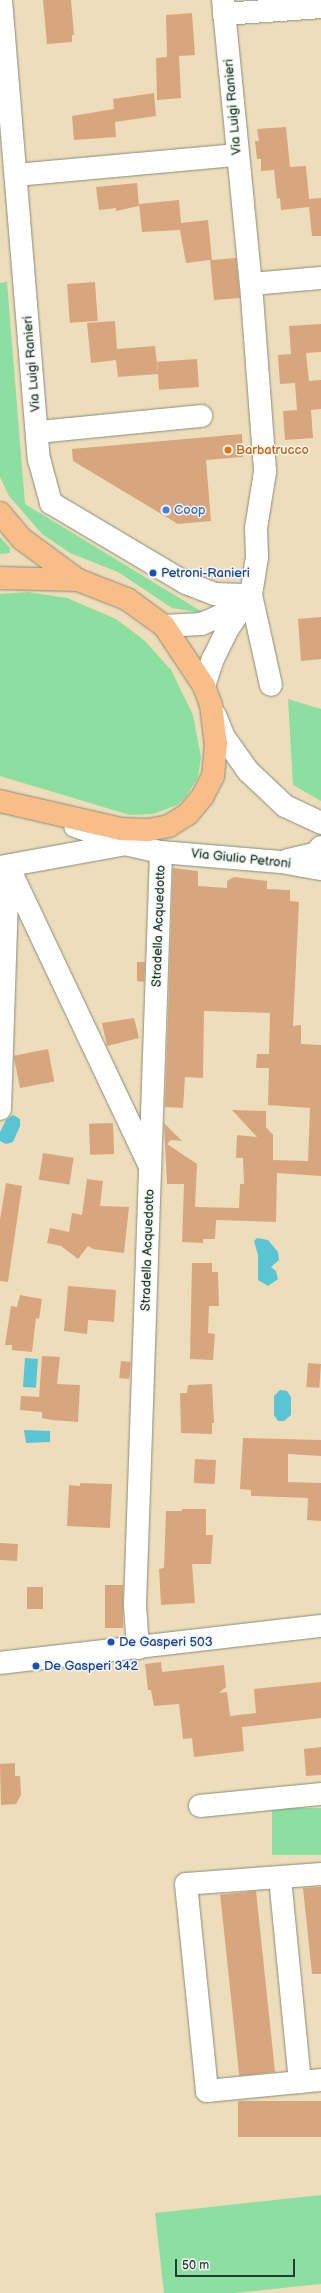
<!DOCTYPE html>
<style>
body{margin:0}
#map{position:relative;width:321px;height:2293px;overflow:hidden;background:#edddbb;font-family:"Balsamiq Sans",sans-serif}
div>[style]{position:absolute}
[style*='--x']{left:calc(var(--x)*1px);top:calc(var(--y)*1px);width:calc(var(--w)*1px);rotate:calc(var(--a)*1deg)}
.green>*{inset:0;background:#8cdfa1;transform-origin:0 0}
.water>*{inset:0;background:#59c4d3;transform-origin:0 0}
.building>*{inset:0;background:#d8a67e;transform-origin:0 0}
.roads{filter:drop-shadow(0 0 1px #868d78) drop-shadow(0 0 1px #868d78)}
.minor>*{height:22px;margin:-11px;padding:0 11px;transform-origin:11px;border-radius:11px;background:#fff}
.major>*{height:22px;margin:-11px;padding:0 11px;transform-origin:11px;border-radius:11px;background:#f8bd88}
.dots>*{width:11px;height:11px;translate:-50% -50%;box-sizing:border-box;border:2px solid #f6f6f2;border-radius:50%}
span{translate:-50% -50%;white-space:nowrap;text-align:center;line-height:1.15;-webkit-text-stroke:3px #f6f6f2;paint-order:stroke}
.street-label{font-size:13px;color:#1f3d34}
.food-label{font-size:13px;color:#c56008}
.left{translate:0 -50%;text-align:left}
.shop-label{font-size:13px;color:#366cbe}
.transit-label{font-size:13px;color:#164399}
.scale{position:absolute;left:175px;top:2259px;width:120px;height:18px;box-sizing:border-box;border:2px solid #1f3d34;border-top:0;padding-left:5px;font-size:12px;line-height:14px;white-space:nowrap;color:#1f3d34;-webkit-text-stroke:3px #f6f6f2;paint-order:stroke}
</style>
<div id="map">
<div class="green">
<i style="clip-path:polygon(7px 282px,25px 504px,204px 613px,172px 608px,118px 572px,70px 553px,42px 534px,9px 496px,0 477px,0 283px)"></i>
<i style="clip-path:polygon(0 537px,10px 548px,10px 553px,0 554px)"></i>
<i style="clip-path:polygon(28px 592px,67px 598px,116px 619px,144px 640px,171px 670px,193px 715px,201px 757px,198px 777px,186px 797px,177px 805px,153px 814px,130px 815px,0 776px,0 594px)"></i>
<i style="clip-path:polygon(288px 699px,321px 709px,321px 801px,293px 785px)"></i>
<i style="left:321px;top:1808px;width:47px;height:49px;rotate:90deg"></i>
<i style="clip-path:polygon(321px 2195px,321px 2284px,234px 2293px,164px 2293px,155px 2213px)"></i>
</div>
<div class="water">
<i style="clip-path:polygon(13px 1115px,20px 1119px,20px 1126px,13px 1142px,6px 1144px,0 1141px,0 1132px,6px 1120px)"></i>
<i style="clip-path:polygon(257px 1238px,268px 1240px,278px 1252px,279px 1260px,271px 1267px,276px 1271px,278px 1279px,268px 1286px,258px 1280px,258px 1255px,254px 1241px)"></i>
<i style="left:25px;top:1358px;width:13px;height:29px;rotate:4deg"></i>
<i style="clip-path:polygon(280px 1390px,287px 1391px,291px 1397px,291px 1415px,284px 1421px,278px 1421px,274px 1415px,274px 1396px)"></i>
<i style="clip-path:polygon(24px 1430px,50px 1431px,50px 1442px,26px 1443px)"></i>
</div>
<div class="building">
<i style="clip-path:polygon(43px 0,71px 0,74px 35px,72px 35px,72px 42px,47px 44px)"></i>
<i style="clip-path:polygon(192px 13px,195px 55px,179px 56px,181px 98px,157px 100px,156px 58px,167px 57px,166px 15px)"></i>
<i style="clip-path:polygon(154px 93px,156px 116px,115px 122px,116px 137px,74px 140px,72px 116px,114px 109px,113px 99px)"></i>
<i style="clip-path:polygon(286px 127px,290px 167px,306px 166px,309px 199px,321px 198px,321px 236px,312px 236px,309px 207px,281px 210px,280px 198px,277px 199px,274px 170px,261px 171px,261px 159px,257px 159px,255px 141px,259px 141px,257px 129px)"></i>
<i style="clip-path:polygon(137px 183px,139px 206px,116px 211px,116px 208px,99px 210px,96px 187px)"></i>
<i style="clip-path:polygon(179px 200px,181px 223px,208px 220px,212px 260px,236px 258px,240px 298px,214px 300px,210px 260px,186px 263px,180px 230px,142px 232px,139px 204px)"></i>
<i style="left:95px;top:282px;width:39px;height:28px;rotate:86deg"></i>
<i style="clip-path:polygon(115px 321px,117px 349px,155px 346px,158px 374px,118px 377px,116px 360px,91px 363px,87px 323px)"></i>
<i style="clip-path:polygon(321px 324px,321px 352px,306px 353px,309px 381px,321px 380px,321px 409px,311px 410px,313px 438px,285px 440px,283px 411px,297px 410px,295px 383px,280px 384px,278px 355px,291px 354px,289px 326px)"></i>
<i style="left:197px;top:359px;width:28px;height:40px;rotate:86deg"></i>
<i style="clip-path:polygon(242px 434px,243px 457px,206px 460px,211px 521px,178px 524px,73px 461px,72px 449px)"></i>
<i style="clip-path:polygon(321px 617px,321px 659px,301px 661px,298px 619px)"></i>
<i style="clip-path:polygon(173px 868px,198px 871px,198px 886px,227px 888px,227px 881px,234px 877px,267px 881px,267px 889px,290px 890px,290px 901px,299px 902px,293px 1026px,301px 1025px,301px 1044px,321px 1045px,321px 1176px,277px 1173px,276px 1222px,216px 1220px,215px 1239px,203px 1239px,203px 1243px,182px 1242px,184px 1184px,167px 1184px,164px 1123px,182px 1141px,171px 1140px,167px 1144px,197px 1164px,195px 1207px,239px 1208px,240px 1184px,244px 1184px,243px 1158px,236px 1158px,237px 1135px,257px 1137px,232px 1110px,266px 1111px,266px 1127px,273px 1135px,273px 1160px,308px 1161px,310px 1108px,268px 1105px,269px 1068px,256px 1068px,257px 1054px,269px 1054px,270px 1013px,204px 1011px,203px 1078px,185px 1077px,183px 1108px,165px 1107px)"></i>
<i style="clip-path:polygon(137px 962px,145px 962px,144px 982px,137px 981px)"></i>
<i style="clip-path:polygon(134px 1018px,139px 1038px,107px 1046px,102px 1023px)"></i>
<i style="left:48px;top:1049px;width:33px;height:35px;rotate:79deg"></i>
<i style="left:113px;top:1123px;width:31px;height:24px;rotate:88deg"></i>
<i style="left:43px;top:1153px;width:31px;height:27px;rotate:9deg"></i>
<i style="clip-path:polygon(87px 1179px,103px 1181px,100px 1206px,129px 1207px,124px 1253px,93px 1249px,88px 1246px,78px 1259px,61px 1246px,47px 1243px,50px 1228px,69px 1232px,72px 1213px,82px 1215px)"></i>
<i style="clip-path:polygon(6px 1183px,22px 1186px,8px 1282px,0 1281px,0 1220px)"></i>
<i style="clip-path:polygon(192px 1263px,212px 1263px,212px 1272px,218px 1272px,219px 1306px,209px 1306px,208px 1333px,215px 1334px,213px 1360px,190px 1359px)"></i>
<i style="clip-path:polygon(68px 1286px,116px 1290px,114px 1322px,88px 1320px,87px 1334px,64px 1331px)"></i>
<i style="clip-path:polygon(20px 1295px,42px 1299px,39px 1319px,36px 1318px,32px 1352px,12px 1350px,12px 1345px,5px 1345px,11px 1306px,17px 1307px)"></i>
<i style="clip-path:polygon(42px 1356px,60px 1357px,57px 1384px,80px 1385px,78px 1422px,52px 1420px,42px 1418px,42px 1412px,20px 1410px,21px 1396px,39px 1397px)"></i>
<i style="left:121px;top:1361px;width:10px;height:17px;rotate:6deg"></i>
<i style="left:308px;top:1363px;width:13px;height:24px;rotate:4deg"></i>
<i style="clip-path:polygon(212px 1384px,214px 1423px,212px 1423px,212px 1434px,181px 1433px,180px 1393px,187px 1393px,188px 1385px)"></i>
<i style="clip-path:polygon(243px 1438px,321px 1440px,321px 1456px,288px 1454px,288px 1482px,321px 1483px,321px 1521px,307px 1520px,308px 1498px,251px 1496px,251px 1490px,240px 1489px)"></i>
<i style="left:195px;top:1459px;width:21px;height:24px;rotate:3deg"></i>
<i style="clip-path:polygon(80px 1483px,112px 1484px,110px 1528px,67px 1526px,69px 1485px,80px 1486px)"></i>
<i style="clip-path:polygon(182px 1509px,206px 1509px,206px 1535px,213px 1535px,211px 1564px,192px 1564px,195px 1603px,161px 1605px,159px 1569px,164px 1568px,166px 1511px,182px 1511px)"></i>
<i style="left:0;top:1543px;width:18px;height:17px;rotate:3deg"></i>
<i style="left:105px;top:1585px;width:18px;height:43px"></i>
<i style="left:27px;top:1587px;width:16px;height:22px"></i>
<i style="clip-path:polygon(161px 1662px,162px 1672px,224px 1665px,226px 1687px,219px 1693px,227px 1692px,230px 1716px,256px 1713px,254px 1689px,321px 1682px,321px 1718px,242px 1727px,244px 1751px,194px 1757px,192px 1738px,183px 1739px,179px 1704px,154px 1706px,151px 1690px,148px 1690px,145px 1664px)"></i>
<i style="clip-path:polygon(321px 1747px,321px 1775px,306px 1776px,304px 1749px)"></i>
<i style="clip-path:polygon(15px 1763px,15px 1776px,20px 1776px,21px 1795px,16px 1804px,1px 1805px,0 1764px)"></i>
<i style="clip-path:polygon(321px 1887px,321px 1974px,312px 1974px,303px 1888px)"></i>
<i style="left:256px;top:1891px;width:182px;height:36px;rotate:84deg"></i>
<i style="left:321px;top:2101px;width:36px;height:83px;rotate:90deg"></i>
</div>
<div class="roads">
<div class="minor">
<i style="--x:1;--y:0;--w:461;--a:85.3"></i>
<i style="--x:39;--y:459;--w:46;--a:74.7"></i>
<i style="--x:51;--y:503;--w:157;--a:30.7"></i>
<i style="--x:186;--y:583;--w:31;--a:21"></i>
<i style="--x:215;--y:594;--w:36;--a:2"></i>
<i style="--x:223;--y:0;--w:285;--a:84.4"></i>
<i style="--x:251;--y:284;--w:189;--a:85.7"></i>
<i style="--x:265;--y:472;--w:57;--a:99.1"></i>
<i style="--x:256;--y:528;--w:29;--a:88"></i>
<i style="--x:257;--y:557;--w:38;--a:99"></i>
<i style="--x:251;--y:595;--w:92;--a:77.5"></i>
<i style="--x:224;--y:14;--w:97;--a:-4.1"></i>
<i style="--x:16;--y:175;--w:222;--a:-5.2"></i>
<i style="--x:251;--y:284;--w:70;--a:-4.9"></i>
<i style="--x:38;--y:432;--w:164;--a:-5.6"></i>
<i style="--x:164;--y:626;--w:37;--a:-3"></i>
<i style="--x:201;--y:624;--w:16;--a:-22"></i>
<i style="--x:216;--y:618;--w:30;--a:-33"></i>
<i style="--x:204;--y:686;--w:28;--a:-72"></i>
<i style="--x:213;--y:659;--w:32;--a:-64"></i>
<i style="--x:227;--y:630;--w:42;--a:-55.6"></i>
<i style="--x:215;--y:715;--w:24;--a:68"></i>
<i style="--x:224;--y:737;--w:42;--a:54.8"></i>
<i style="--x:248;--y:771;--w:51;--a:43.4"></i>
<i style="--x:285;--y:806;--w:40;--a:25"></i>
<i style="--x:75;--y:826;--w:53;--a:19.8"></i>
<i style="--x:125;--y:844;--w:37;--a:13"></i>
<i style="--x:161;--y:852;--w:120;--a:4.8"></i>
<i style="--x:281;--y:862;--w:41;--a:9.9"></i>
<i style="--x:288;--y:860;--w:28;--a:-13"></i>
<i style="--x:315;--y:854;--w:9;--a:-49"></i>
<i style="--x:8;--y:866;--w:332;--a:64.7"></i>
<i style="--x:0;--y:867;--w:127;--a:-10.4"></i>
<i style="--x:0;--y:1109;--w:213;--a:-88.1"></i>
<i style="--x:7;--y:896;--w:26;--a:-103"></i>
<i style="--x:138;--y:1648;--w:43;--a:-94"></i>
<i style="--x:135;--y:1605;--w:753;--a:-88.02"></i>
<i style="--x:0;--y:1663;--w:323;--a:-6.6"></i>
<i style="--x:200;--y:1806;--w:122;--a:-5.7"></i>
<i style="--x:321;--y:1874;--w:135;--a:175.8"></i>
<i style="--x:186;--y:1884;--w:208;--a:84.2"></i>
<i style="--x:207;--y:2091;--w:115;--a:-5.5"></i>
<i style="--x:280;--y:1878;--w:205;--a:84.4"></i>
</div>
<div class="major">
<i style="--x:0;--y:513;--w:34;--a:50"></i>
<i style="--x:22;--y:539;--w:69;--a:36.2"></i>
<i style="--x:78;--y:580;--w:53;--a:21.2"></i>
<i style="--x:127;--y:599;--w:46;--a:36.1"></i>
<i style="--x:164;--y:626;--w:72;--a:56.3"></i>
<i style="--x:204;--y:686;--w:20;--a:70"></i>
<i style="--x:211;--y:705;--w:38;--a:83"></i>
<i style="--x:216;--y:743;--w:33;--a:95"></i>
<i style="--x:213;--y:776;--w:22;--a:117"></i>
<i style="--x:203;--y:796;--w:23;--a:130"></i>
<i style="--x:188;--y:814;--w:22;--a:148"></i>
<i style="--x:169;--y:826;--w:21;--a:169"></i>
<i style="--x:148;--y:830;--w:27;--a:-178"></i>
<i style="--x:121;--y:829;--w:124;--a:-167"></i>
<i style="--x:0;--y:578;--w:78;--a:1.5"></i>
</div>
</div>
<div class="dots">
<i style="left:228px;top:450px;background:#e8710a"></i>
<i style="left:166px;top:510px;background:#3f7fe0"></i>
<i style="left:153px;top:573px;background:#1a4fb4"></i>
<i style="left:111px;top:1642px;background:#1a4fb4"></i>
<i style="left:36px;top:1666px;background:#1a4fb4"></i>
</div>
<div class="street-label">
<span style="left:233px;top:107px;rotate:-95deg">Via Luigi Ranieri</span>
<span style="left:32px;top:364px;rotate:-95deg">Via Luigi Ranieri</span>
<span style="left:241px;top:859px;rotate:6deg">Via Giulio Petroni</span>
<span style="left:159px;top:926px;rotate:-88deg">Stradella Acquedotto</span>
<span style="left:148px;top:1250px;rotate:-88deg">Stradella Acquedotto</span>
</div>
<div class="food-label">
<span class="left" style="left:236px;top:450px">Barbatrucco</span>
</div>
<div class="shop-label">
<span class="left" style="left:174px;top:510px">Coop</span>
</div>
<div class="transit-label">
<span class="left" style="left:161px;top:573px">Petroni-Ranieri</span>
<span class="left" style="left:119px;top:1642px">De Gasperi 503</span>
<span class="left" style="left:44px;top:1666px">De Gasperi 342</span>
</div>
<div class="scale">50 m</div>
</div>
